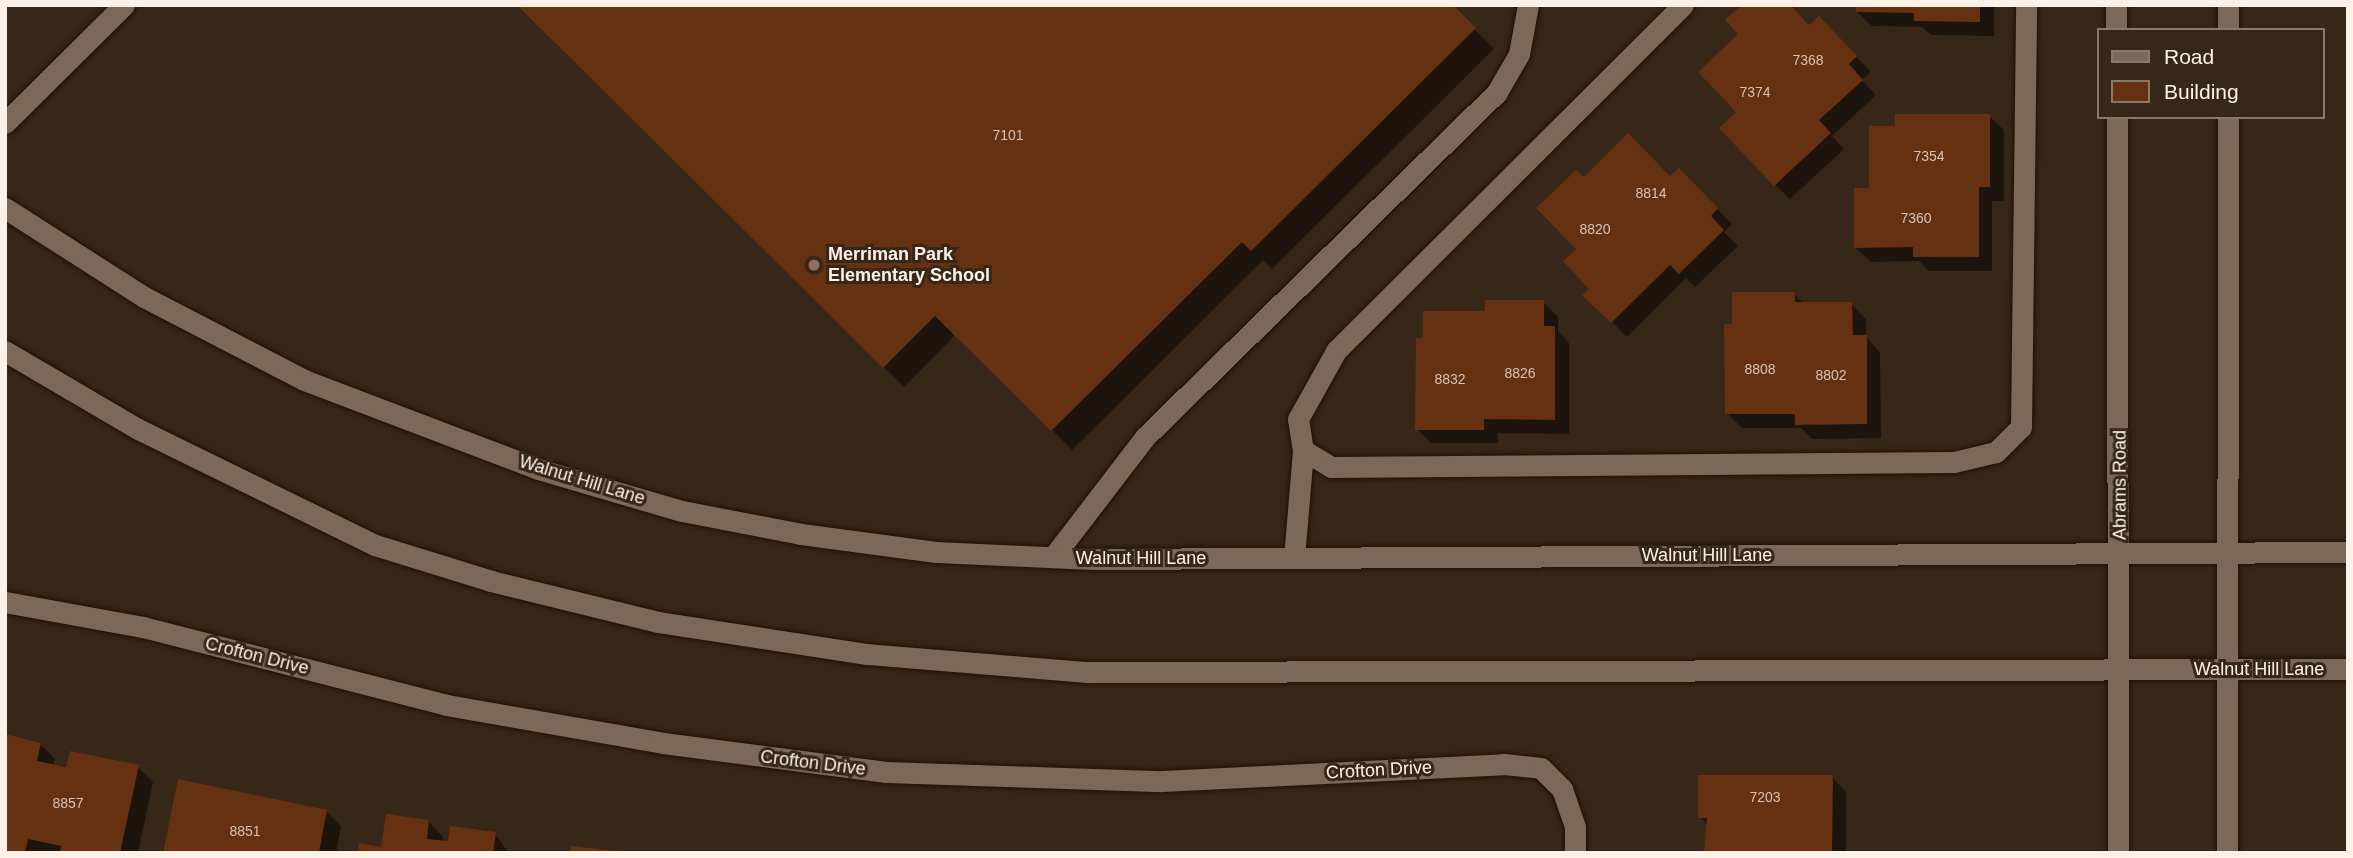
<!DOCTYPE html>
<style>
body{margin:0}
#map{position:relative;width:2353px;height:858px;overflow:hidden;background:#372719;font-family:Helvetica,sans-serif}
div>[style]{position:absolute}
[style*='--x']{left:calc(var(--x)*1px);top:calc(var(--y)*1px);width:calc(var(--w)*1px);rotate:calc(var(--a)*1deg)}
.shadow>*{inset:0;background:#0007}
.building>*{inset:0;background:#653110}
.roads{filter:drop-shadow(0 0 2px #1e1004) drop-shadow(0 0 2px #1e1004)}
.service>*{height:21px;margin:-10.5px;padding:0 10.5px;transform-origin:10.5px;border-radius:10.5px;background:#7b6858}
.minor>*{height:21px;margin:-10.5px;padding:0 10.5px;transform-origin:10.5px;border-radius:10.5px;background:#7b6858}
.secondary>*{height:21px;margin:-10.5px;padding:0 10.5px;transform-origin:10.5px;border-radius:10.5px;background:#7b6858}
.dots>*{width:19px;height:19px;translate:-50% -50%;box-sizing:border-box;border:4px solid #372719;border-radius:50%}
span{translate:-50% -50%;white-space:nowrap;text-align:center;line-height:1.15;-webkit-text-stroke:6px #372719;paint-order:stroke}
.number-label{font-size:14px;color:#d6c1b2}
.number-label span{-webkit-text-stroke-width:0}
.poi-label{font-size:18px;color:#fcf1e8;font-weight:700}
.left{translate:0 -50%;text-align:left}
.street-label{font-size:18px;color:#fcf1e8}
.frame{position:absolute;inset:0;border:7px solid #fcf1e8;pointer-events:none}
.legend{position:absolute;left:2097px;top:28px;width:228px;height:91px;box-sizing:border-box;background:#372719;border:2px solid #86786c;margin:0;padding:9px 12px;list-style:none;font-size:21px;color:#fcf1e8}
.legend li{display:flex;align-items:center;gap:14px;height:35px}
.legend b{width:35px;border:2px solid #86786c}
</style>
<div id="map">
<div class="shadow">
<i style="clip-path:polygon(519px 5px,1451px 5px,1494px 49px,1272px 269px,1263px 260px,1072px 450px,956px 334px,904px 387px)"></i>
<i style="clip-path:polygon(1858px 5px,1994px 5px,1994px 36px,1931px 35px,1922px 27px,1872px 26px,1857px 12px)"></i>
<i style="clip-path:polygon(1834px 33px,1871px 72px,1862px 80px,1876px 95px,1832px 136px,1844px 149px,1790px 199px,1775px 185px,1739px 112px)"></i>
<i style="clip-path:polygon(1989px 116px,2004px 130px,2004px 201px,1992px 201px,1992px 271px,1929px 271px,1919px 261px,1871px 262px,1856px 248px,1871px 190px,1897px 127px)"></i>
<i style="clip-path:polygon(1679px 170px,1732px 224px,1724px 232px,1738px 246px,1695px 287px,1686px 278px,1627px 337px,1585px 295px,1592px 289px,1579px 249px,1584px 179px,1670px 178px)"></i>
<i style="clip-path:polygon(1794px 294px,1804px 304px,1851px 304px,1866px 319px,1866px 337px,1880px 352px,1881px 438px,1812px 439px,1801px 428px,1742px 428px,1727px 413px,1734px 326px)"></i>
<i style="clip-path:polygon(1543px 302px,1558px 317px,1558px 331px,1569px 343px,1569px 434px,1498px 433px,1498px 443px,1431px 443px,1417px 429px,1424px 340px,1487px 312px)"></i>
<i style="clip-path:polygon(40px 744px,55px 759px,53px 766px,138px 767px,153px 782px,138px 853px,5px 853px)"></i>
<i style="clip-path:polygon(1832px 777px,1846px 792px,1846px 853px,1706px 853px,1708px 825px,1700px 817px)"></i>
<i style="clip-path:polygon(327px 812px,341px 826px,336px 853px,165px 853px)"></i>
<i style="clip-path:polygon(429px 822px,443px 837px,443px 842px,495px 834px,509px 853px,359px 853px,382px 849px)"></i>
</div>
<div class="building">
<i style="clip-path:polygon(517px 5px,1453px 5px,1476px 28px,1251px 251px,1242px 242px,1051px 431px,935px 316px,883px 368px)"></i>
<i style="clip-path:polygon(1742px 5px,1790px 5px,1809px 25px,1819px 16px,1857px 56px,1849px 64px,1863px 80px,1819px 120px,1831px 133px,1774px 186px,1719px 128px,1736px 112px,1698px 72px,1738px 34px,1725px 20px)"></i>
<i style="clip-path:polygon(1856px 5px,1980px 5px,1980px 22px,1914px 21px,1914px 13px,1856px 12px)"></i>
<i style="clip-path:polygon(1895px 114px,1990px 114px,1990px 187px,1979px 187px,1979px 257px,1913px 257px,1913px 247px,1854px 248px,1854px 188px,1869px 188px,1869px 126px,1895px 126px)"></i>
<i style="clip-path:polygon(1628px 133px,1670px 176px,1679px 168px,1718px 208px,1711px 216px,1724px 230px,1679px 274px,1670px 265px,1611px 323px,1582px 295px,1589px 289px,1563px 261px,1576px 249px,1536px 208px,1576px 170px,1584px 177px)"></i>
<i style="clip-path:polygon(1732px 292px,1795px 292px,1795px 302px,1852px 302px,1853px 335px,1867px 335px,1867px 424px,1795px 425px,1795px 414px,1725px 414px,1724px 324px,1732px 324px)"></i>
<i style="clip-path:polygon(1485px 300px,1544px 300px,1544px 326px,1555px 326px,1555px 420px,1484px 419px,1484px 430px,1415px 430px,1416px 338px,1423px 338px,1423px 311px,1485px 311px)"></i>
<i style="clip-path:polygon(5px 734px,41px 743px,37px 761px,66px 767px,70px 751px,139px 765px,120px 853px,60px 853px,61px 846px,28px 839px,25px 853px,5px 853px)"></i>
<i style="clip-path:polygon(1698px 775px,1833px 775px,1832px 853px,1704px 853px,1707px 818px,1698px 818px)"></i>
<i style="clip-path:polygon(178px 779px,327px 810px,319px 853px,163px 853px)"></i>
<i style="clip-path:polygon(386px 814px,429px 820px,427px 839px,448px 841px,450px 826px,496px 832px,493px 853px,358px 853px,359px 843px,381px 847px)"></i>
<i style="clip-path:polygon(571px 846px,616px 851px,616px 853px,570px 853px)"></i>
</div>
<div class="roads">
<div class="service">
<i style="--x:1683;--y:5;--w:490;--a:135.1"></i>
<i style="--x:1336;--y:351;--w:78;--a:119.2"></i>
<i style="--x:1298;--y:419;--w:31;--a:81"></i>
<i style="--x:1303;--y:450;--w:33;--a:31"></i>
<i style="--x:1331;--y:467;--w:623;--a:-0.46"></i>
<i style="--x:1954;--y:462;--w:43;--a:-13.4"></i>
<i style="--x:1996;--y:452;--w:35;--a:-45"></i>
<i style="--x:2021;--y:427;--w:422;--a:-89.3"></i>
<i style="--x:1053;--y:557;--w:151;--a:-52.5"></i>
<i style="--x:1145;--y:437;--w:493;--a:-44.4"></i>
<i style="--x:1497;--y:92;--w:44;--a:-59.9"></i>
<i style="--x:1519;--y:54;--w:50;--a:-79.6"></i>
<i style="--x:1294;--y:558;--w:108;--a:-85.2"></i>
</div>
<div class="minor">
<i style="--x:5;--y:123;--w:168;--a:-44.8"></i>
<i style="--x:5;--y:602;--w:140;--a:10.3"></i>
<i style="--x:143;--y:627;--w:313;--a:14.4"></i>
<i style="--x:446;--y:705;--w:220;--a:9.9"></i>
<i style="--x:663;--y:743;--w:225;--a:7.4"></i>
<i style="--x:886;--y:772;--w:276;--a:1.9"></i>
<i style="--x:1162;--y:781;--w:342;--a:-2.8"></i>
<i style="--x:1504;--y:764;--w:37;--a:6"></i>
<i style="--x:1541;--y:768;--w:30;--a:45"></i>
<i style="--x:1562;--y:789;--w:39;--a:71"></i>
<i style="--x:1575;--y:826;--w:27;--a:90"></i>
</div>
<div class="secondary">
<i style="--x:2116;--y:5;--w:25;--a:90"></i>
<i style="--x:2228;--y:5;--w:25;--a:90"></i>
<i style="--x:2117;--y:117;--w:736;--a:89.92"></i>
<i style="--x:5;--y:208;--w:165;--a:32.6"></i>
<i style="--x:144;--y:297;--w:180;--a:27.4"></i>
<i style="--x:304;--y:380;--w:250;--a:20.8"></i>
<i style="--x:538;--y:469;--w:150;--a:16.3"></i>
<i style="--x:682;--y:511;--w:121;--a:10.9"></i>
<i style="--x:801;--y:534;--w:136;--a:7.6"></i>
<i style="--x:936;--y:552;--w:157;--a:2.6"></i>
<i style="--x:1093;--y:559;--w:1255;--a:-0.32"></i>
<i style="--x:5;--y:351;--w:154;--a:30.4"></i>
<i style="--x:138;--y:429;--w:264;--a:26.1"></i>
<i style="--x:375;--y:545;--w:121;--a:17.2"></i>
<i style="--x:491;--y:581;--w:172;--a:13.8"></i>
<i style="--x:658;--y:622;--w:211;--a:8.7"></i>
<i style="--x:867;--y:654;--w:220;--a:4.7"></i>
<i style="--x:1086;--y:672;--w:1262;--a:-0.14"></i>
<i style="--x:2227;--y:853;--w:736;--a:-89.92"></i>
</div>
</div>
<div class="dots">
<i style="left:814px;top:265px;background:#8d6e63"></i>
</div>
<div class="number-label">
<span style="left:1808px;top:60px">7368</span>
<span style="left:1755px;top:92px">7374</span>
<span style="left:1008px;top:135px">7101</span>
<span style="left:1929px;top:156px">7354</span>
<span style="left:1651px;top:193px">8814</span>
<span style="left:1916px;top:218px">7360</span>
<span style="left:1595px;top:229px">8820</span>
<span style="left:1760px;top:369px">8808</span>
<span style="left:1520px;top:373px">8826</span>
<span style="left:1831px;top:375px">8802</span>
<span style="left:1450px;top:379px">8832</span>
<span style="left:1765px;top:797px">7203</span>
<span style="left:68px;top:803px">8857</span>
<span style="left:245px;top:831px">8851</span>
</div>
<div class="poi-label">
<span class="left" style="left:828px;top:265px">Merriman Park<br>Elementary School</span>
</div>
<div class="street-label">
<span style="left:582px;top:480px;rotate:17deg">Walnut Hill Lane</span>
<span style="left:2120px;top:485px;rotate:-90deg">Abrams Road</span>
<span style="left:1707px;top:555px">Walnut Hill Lane</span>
<span style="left:1141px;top:558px">Walnut Hill Lane</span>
<span style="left:257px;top:656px;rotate:14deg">Crofton Drive</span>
<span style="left:2259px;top:669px">Walnut Hill Lane</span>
<span style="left:813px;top:763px;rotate:7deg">Crofton Drive</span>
<span style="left:1379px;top:770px;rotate:-3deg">Crofton Drive</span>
</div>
<div class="frame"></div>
<ul class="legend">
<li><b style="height:9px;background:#7b6858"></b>Road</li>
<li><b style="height:19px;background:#653110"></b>Building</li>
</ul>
</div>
